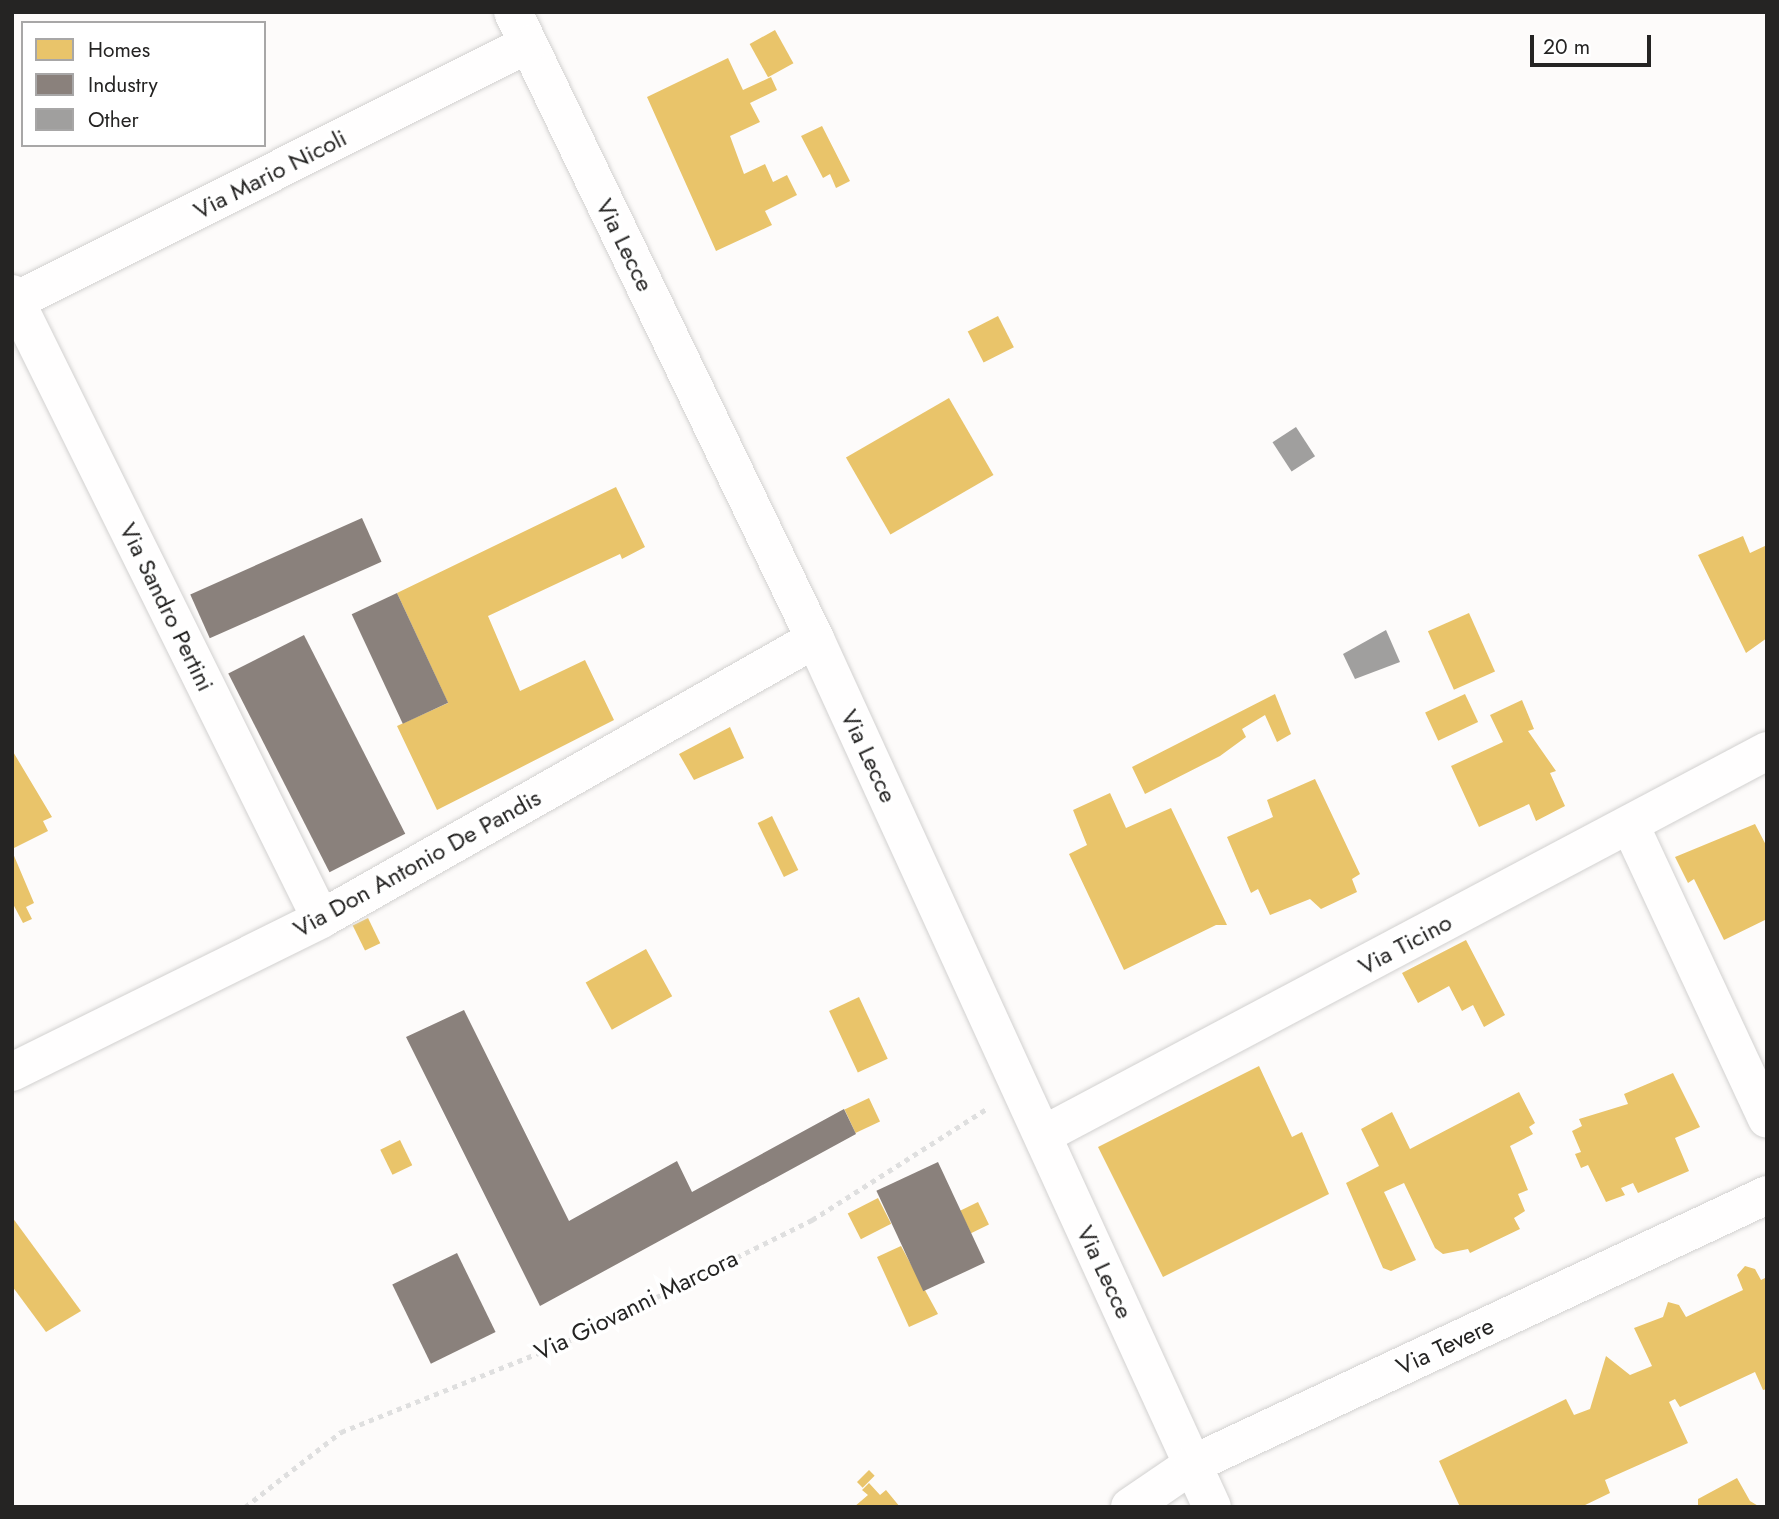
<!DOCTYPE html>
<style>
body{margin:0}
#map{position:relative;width:1779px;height:1519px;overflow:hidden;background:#fdfbfa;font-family:Jost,sans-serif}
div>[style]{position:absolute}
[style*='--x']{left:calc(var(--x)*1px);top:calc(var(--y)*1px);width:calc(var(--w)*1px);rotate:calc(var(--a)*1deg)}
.homes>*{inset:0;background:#e9c46a;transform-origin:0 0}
.industry>*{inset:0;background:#8a817c;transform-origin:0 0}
.building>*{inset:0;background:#a09f9e;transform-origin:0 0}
.path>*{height:4.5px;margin-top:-2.25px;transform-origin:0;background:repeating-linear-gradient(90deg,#dfdfdf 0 5px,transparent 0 10px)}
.roads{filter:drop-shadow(0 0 2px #d2d1d0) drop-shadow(0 0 2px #d2d1d0)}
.minor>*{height:38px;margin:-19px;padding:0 19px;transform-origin:19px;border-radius:19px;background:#fffefe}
span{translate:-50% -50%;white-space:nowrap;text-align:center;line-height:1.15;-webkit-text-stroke:7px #fff;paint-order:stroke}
.street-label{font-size:24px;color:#252423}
.frame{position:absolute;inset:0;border:14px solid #252423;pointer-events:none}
.legend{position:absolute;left:21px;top:21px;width:245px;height:126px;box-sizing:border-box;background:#fff;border:2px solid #a8a7a7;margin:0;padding:9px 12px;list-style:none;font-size:21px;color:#252423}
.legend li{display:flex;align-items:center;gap:14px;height:35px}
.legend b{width:35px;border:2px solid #a8a7a7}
.scale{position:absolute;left:1530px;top:35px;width:121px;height:32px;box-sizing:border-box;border:4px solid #252423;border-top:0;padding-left:9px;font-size:21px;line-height:24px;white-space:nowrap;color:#252423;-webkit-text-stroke:5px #fff;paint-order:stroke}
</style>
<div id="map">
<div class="homes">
<i style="left:775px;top:30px;width:38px;height:29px;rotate:61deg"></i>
<i style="clip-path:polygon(728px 58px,743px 90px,771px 77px,777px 90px,750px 103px,760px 122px,730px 136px,744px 174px,765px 164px,773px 182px,787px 175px,797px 195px,765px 211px,772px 225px,716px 251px,647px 97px)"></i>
<i style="clip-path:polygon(822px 126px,850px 181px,836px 188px,830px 174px,823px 178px,801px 136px)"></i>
<i style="left:998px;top:316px;width:35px;height:34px;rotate:63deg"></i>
<i style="left:949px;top:398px;width:89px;height:119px;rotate:60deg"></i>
<i style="clip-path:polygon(616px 487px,645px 547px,622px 559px,620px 554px,488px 616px,520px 691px,585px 660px,614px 720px,437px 810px,397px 726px,448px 703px,397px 593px)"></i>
<i style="clip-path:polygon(1743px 536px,1750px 553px,1767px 545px,1767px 638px,1746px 653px,1698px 555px)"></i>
<i style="left:1469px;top:613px;width:64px;height:45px;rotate:66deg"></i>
<i style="clip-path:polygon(1275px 694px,1291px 734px,1277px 742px,1265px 715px,1242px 729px,1246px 737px,1220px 756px,1145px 794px,1132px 767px)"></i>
<i style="left:1465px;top:694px;width:31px;height:44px;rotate:65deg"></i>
<i style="clip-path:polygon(1522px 700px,1534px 729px,1528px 731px,1556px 771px,1550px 773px,1565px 806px,1536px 821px,1529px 804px,1479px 827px,1451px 766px,1503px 742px,1490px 715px)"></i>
<i style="clip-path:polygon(730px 727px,744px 758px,694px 780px,679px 754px)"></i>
<i style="clip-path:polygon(12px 750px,52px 817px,43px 821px,48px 831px,12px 849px)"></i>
<i style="clip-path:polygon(1315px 779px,1360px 874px,1352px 879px,1357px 892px,1321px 909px,1310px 899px,1270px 915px,1258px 889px,1251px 893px,1227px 837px,1273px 817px,1267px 800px)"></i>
<i style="clip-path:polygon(1110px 793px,1126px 828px,1171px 808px,1227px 925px,1216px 925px,1124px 970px,1069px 854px,1087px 845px,1073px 810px)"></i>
<i style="left:772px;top:816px;width:60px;height:16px;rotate:64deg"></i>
<i style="clip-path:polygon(1755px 824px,1767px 847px,1767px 919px,1724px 940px,1694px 879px,1688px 883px,1675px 857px)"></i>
<i style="clip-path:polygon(12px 851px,34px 903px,26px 907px,32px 919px,23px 923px,12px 902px)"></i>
<i style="left:368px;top:918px;width:28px;height:17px;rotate:64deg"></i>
<i style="clip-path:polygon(1466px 940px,1505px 1015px,1484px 1027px,1473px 1005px,1462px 1011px,1449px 986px,1418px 1003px,1402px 973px)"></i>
<i style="left:646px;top:949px;width:54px;height:69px;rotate:61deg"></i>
<i style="left:859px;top:997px;width:68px;height:33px;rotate:65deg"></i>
<i style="clip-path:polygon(1259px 1066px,1292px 1137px,1302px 1132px,1329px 1194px,1163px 1277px,1098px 1147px)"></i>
<i style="clip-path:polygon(1673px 1073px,1700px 1127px,1675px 1138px,1689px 1171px,1638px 1193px,1633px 1183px,1621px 1188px,1625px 1195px,1606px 1202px,1588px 1165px,1581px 1168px,1575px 1154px,1581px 1152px,1572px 1131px,1582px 1126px,1579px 1119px,1628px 1104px,1624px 1094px)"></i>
<i style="clip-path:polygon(1519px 1092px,1535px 1123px,1529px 1127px,1533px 1134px,1510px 1146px,1528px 1190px,1518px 1194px,1525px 1211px,1514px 1218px,1520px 1229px,1470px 1253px,1468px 1249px,1443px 1254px,1435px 1248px,1404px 1183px,1384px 1192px,1416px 1260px,1391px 1271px,1383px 1268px,1346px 1183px,1379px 1166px,1361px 1129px,1392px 1112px,1410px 1149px)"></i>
<i style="left:869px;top:1098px;width:26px;height:27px;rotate:65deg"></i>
<i style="left:400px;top:1140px;width:28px;height:22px;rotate:64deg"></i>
<i style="left:878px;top:1198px;width:29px;height:34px;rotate:63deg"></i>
<i style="left:978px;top:1202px;width:25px;height:20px;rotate:64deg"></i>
<i style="clip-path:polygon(12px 1217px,81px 1311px,46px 1332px,12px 1286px)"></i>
<i style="clip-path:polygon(901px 1246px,938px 1314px,909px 1327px,877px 1257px)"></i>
<i style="clip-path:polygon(1745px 1266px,1755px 1269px,1761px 1280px,1767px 1277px,1767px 1389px,1763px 1390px,1755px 1372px,1680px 1407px,1675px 1399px,1669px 1402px,1688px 1443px,1605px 1480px,1610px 1493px,1581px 1507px,1460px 1507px,1439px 1461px,1566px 1399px,1574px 1415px,1590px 1409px,1606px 1356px,1630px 1375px,1652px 1366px,1634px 1328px,1663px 1317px,1668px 1302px,1679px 1305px,1686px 1317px,1743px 1290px,1737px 1275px)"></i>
<i style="left:869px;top:1470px;width:8px;height:17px;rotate:45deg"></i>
<i style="clip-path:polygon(1737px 1478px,1750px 1501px,1760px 1507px,1698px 1507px,1698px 1499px)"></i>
<i style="clip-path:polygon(869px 1483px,880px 1495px,886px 1490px,900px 1507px,854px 1507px,868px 1495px,862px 1490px)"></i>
</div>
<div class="industry">
<i style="left:362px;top:518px;width:48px;height:188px;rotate:66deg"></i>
<i style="left:397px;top:593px;width:121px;height:50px;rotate:65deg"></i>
<i style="left:304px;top:635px;width:223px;height:85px;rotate:63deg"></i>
<i style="clip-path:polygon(464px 1010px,569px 1221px,677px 1161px,692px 1192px,844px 1109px,856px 1134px,540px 1306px,406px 1037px)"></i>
<i style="left:938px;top:1162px;width:111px;height:68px;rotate:65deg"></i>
<i style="left:457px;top:1253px;width:88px;height:72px;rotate:64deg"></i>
</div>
<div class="building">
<i style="left:1296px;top:427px;width:35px;height:28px;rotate:57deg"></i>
<i style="clip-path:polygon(1386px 630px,1400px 662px,1355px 679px,1343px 654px)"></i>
</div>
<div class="path">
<i style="--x:245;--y:1507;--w:122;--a:-38"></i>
<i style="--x:341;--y:1432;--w:242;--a:-21.8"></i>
<i style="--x:566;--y:1342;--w:275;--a:-26.4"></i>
<i style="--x:812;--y:1220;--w:209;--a:-32.5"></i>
</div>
<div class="roads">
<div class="minor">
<i style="--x:513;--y:12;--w:696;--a:64.28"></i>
<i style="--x:815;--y:639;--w:954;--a:65.42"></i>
<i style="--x:12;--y:294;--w:697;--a:63.69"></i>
<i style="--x:12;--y:303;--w:577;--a:-26.65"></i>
<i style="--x:1630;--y:825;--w:324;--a:65"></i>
<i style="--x:12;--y:1072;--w:345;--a:-26.3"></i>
<i style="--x:321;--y:919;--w:568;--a:-29.54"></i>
<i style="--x:1043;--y:1135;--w:820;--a:-27.94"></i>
<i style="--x:1130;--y:1507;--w:76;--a:-34.3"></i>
<i style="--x:1193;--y:1464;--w:634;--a:-25.11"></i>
</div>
</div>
<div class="street-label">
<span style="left:270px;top:174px;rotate:-27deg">Via Mario Nicoli</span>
<span style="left:625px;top:245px;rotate:64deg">Via Lecce</span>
<span style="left:167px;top:607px;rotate:64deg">Via Sandro Pertini</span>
<span style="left:869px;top:756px;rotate:65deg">Via Lecce</span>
<span style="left:417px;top:863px;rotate:-29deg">Via Don Antonio De Pandis</span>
<span style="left:1405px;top:944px;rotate:-28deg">Via Ticino</span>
<span style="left:1105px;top:1272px;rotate:65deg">Via Lecce</span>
<span style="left:636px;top:1305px;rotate:-26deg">Via Giovanni Marcora</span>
<span style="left:1445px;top:1346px;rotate:-25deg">Via Tevere</span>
</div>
<div class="frame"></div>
<ul class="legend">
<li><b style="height:19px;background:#e9c46a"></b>Homes</li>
<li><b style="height:19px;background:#8a817c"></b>Industry</li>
<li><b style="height:19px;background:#a09f9e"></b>Other</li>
</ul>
<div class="scale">20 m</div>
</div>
